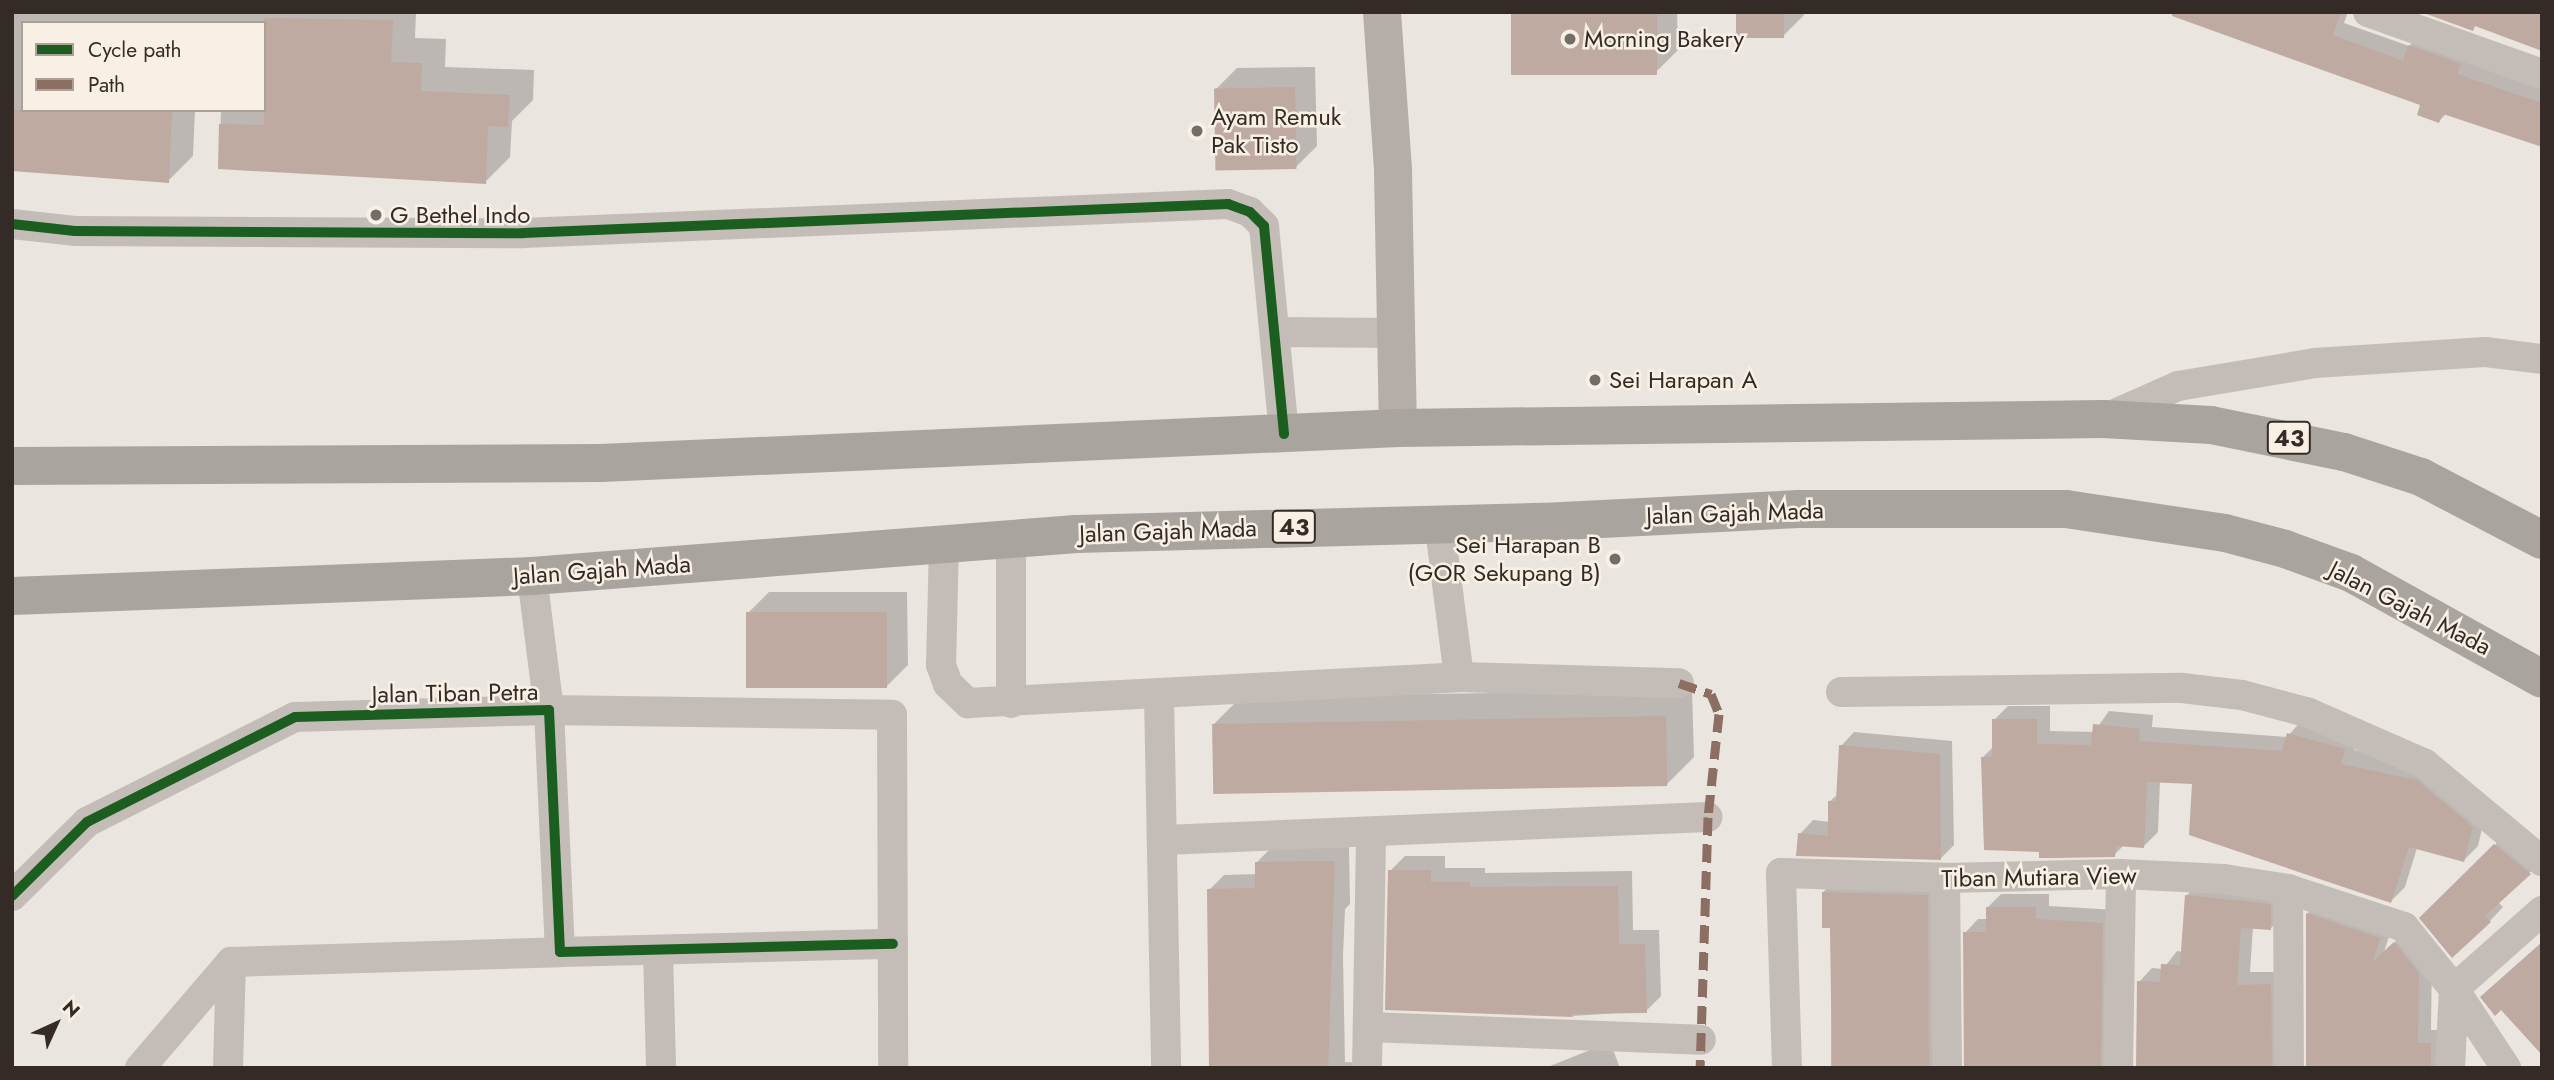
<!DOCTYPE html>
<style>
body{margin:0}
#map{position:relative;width:2554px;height:1080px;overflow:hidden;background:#ebe5df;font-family:Jost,sans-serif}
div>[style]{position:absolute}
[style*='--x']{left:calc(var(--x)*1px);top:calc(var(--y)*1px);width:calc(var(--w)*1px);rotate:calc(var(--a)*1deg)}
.shadow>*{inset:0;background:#0003}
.building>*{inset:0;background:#beaaa1;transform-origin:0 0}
.street>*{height:30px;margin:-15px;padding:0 15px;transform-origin:15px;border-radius:15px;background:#c4bdb7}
.secondary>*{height:38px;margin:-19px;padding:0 19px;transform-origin:19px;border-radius:19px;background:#b5aea8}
.highway>*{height:38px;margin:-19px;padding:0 19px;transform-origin:19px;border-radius:19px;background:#aaa49e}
.quiet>*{height:9px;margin-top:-4.5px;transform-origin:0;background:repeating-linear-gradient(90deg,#8d6e63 0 18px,transparent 0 27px)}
.cycleway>*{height:10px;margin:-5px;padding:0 5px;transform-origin:5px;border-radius:5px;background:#1b5e20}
.dots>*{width:19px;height:19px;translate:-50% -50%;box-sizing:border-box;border:4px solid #f9f0e5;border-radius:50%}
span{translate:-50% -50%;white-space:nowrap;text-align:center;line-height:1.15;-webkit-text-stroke:5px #f9f0e5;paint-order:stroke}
.shield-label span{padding:2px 5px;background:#f9f0e5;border:2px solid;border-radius:5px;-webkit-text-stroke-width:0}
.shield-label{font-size:23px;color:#342b26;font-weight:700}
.poi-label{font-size:24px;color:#342b26}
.left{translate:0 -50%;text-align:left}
.right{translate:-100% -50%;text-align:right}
.street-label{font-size:24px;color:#342b26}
.frame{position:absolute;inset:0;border:14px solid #342b26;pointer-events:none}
.legend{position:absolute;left:21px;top:21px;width:245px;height:91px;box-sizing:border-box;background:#f9f0e5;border:2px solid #aaa199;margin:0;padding:9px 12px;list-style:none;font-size:21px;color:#342b26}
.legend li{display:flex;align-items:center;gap:14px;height:35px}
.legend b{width:35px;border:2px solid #aaa199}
.north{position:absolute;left:21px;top:989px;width:70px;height:70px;-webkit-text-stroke:5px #f9f0e5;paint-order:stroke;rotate:45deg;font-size:19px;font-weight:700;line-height:28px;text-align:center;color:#342b26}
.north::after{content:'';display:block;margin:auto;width:24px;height:32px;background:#342b26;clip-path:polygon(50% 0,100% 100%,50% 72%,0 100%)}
</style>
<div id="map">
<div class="shadow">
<i style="clip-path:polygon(12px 12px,416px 12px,415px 38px,446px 39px,445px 67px,534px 70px,533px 100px,512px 121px,510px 157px,485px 182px,219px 167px,221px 110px,264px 110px,264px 23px,23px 23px,23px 110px,195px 110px,193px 156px,168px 181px,12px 170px)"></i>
<i style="clip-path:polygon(1513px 12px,1677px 12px,1678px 50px,1658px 70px)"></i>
<i style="clip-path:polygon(1738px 12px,1804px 12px,1804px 15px,1783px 36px)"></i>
<i style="clip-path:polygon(2167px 12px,2348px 12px,2344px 23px,2409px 46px,2422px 33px,2542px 86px,2542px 143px,2447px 113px,2439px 121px,2422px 104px,2392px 91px)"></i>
<i style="clip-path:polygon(1315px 67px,1317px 146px,1296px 167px,1216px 89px,1237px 68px)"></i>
<i style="clip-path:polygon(769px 592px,907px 592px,908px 665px,887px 686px,748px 613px)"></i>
<i style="clip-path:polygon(1692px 690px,1694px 757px,1667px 784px,1214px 724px,1241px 697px)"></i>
<i style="clip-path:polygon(2008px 706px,2050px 706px,2050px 731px,2094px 732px,2109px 711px,2153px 715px,2152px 727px,2287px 737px,2302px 720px,2358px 735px,2354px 750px,2431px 767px,2486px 812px,2478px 846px,2464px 860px,2417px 848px,2405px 887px,2391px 901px,2194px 783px,2160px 781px,2158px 832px,2144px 846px,2124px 845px,2114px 855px,2041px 850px,1983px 757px,1994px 746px,1994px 720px)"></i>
<i style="clip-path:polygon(1854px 732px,1952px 741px,1954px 845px,1940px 859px,1800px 834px,1813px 820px,1830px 822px,1830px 801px,1838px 794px,1841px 746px)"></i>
<i style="clip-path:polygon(2509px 831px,2542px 861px,2498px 902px,2503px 907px,2490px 921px,2422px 918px)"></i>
<i style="clip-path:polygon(1349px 847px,1350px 904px,1345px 909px,1343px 956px,1345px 1062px,1363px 1063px,1363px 1068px,1212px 1068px,1209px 890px,1224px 875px,1257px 874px,1256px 863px,1271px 848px)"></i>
<i style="clip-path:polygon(1405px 856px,1445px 856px,1445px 868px,1485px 868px,1485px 873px,1632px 871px,1633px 930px,1659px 930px,1661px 996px,1646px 1011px,1573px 1016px,1390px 871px)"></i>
<i style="clip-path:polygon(1837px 879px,1941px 882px,1952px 1068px,1831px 1068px,1832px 926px,1823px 892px)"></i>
<i style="clip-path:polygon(2200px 882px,2284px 891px,2284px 915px,2270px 929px,2253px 927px,2250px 972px,2284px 972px,2292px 1068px,2137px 1068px,2139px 982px,2152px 968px,2163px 969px,2177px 951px,2183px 952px,2187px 895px)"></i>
<i style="clip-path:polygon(2001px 894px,2049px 894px,2049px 906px,2116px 910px,2123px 1068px,1966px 1068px,1965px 933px,1978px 919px,1988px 919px,1987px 908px)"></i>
<i style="clip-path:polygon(2321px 900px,2393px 924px,2384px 952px,2408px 930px,2432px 959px,2431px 1030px,2444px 1030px,2444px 1068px,2308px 1068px,2307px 914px)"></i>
<i style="clip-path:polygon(1610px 1042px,1620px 1068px,1545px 1068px)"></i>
</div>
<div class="building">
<i style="left:1511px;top:12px;width:146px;height:63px"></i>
<i style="left:1736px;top:12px;width:48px;height:26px"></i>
<i style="clip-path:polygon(2172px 12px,2341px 12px,2333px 35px,2403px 61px,2408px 45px,2461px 64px,2457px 74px,2542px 103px,2542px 147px,2443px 114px,2439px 123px,2417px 115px,2420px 105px,2172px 16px)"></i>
<i style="clip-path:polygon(2421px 12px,2542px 12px,2542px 51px,2475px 26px,2473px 31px)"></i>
<i style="clip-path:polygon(264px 18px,393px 20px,391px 62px,422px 63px,421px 91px,510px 95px,508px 127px,488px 126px,486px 184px,218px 169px,219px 124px,264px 125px)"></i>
<i style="left:1295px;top:87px;width:82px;height:81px;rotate:89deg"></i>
<i style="clip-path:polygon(12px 110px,172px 110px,169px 183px,12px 171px)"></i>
<i style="left:746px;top:612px;width:141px;height:76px"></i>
<i style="left:1666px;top:716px;width:70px;height:454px;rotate:89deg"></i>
<i style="clip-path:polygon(1992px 719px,2037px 719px,2037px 744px,2091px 745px,2093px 724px,2140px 729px,2139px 741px,2282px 751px,2287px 733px,2345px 749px,2341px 764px,2417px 780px,2473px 827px,2464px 862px,2409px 847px,2391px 903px,2189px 835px,2192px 784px,2147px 782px,2144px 848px,2116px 846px,2115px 857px,2049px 858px,2039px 858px,2039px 852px,1984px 850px,1981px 757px,1992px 757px)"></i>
<i style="clip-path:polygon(1839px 745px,1940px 754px,1941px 860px,1796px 856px,1798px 833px,1828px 836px,1828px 801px,1836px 801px)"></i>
<i style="clip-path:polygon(2494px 844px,2531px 874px,2485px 916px,2491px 922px,2452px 958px,2419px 918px)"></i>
<i style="clip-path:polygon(1335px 861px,1328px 1068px,1209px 1068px,1207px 889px,1255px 888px,1255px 862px)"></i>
<i style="clip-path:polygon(1388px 870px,1431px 870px,1431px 882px,1470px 882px,1470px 887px,1618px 886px,1619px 944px,1645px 944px,1647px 1013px,1572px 1014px,1573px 1017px,1385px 1010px)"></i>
<i style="clip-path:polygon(1822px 892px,1928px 895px,1929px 1068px,1832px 1068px,1830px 928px,1822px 928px)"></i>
<i style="clip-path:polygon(2185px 895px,2271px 904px,2271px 930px,2241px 928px,2237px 985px,2271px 984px,2272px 1068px,2136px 1068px,2137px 981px,2160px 982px,2161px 964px,2180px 965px)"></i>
<i style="clip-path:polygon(1986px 907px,2036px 907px,2036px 919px,2103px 923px,2101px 1068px,1964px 1068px,1963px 932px,1986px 932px)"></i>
<i style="clip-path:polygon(2306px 913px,2380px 938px,2373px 961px,2394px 942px,2419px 973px,2418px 1043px,2431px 1043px,2431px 1068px,2306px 1068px)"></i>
<i style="clip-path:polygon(2542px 942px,2542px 1055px,2501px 1010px,2495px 1016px,2480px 997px)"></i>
</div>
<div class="street">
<i style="--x:2368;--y:12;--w:185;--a:19.6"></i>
<i style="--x:12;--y:224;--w:63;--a:6.3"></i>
<i style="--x:75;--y:231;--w:448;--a:0.3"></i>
<i style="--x:523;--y:233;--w:706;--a:-2.36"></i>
<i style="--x:1228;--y:204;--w:23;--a:20"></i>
<i style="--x:1250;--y:212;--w:20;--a:45"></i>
<i style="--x:1264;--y:226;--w:209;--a:84.5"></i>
<i style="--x:1275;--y:332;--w:121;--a:0.5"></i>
<i style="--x:2106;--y:418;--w:79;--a:-24"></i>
<i style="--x:2178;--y:386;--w:139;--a:-9.5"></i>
<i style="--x:2315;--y:363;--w:170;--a:-3.7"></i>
<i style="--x:2485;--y:352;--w:57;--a:7"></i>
<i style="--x:1439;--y:521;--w:157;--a:82.7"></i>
<i style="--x:1011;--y:539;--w:164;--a:90"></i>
<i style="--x:944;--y:544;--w:121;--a:91.4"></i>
<i style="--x:941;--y:665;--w:20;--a:70"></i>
<i style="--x:948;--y:684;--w:28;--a:44"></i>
<i style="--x:968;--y:703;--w:492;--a:-3"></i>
<i style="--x:1459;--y:677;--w:220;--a:1.6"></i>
<i style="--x:532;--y:576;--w:135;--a:82.8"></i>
<i style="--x:549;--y:710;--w:343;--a:0.8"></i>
<i style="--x:892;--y:715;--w:353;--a:89.8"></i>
<i style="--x:1841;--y:692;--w:341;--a:-0.7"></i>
<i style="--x:2182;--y:688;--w:60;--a:6.7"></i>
<i style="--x:2242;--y:695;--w:69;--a:15"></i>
<i style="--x:2309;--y:713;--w:127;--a:23.7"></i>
<i style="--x:2425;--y:764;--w:152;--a:39.7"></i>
<i style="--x:1159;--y:695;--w:373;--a:88.9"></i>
<i style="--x:1164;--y:840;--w:544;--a:-2.42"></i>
<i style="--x:1945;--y:878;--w:190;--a:89.4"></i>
<i style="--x:2288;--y:889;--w:179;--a:89.7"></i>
<i style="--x:12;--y:896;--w:105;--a:-44.6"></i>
<i style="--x:87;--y:822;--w:233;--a:-26.8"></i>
<i style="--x:295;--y:717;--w:254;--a:-1.6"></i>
<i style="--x:549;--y:710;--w:242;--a:87.4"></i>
<i style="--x:560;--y:952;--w:333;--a:-1.4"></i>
<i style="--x:658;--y:952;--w:116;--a:88.5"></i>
<i style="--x:1369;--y:1027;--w:332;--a:2.2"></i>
<i style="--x:140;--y:1068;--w:140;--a:-49.4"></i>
<i style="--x:231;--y:962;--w:329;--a:-1.7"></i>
<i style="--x:228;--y:1068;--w:106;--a:-88.4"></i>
<i style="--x:1367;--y:1068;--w:236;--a:-89"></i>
<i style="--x:1787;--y:1068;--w:195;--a:-91.8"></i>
<i style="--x:1781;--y:873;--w:164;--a:1.7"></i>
<i style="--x:1945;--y:878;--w:176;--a:-1.3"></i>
<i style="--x:2121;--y:874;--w:103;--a:2.8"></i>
<i style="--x:2224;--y:879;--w:65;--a:8.9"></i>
<i style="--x:2288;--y:889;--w:122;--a:18.1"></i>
<i style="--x:2404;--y:927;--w:80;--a:51.1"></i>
<i style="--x:2454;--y:989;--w:95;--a:56.6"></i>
<i style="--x:2118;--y:1068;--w:194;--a:-89.1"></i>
<i style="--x:2450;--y:1068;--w:79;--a:-87.1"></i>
<i style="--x:2454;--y:989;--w:118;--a:-41.6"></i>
</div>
<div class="secondary">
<i style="--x:1382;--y:12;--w:159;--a:86"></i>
<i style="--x:1393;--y:171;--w:257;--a:88.9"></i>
</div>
<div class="highway">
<i style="--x:12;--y:466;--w:589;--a:-0.29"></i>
<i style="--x:601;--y:463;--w:798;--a:-2.51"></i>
<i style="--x:1398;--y:428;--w:705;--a:-0.73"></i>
<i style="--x:2103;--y:419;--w:108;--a:3.2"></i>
<i style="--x:2211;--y:425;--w:136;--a:11.5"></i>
<i style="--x:2344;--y:452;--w:81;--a:18"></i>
<i style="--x:2421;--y:477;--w:136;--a:27.5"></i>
<i style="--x:12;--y:596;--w:520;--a:-2.2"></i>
<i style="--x:532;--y:576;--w:546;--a:-4.41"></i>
<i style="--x:1076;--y:534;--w:467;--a:-1.5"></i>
<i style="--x:1543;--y:522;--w:256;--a:-2.9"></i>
<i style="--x:1799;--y:509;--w:267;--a:0"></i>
<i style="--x:2066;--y:509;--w:161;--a:8.6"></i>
<i style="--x:2225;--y:533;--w:62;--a:14.9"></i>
<i style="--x:2285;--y:549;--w:70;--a:20"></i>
<i style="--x:2351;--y:573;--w:218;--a:29"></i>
</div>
<div class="quiet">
<i style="--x:1679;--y:683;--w:34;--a:19"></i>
<i style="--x:1711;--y:694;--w:22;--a:68"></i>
<i style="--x:1719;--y:714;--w:104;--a:96.1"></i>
<i style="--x:1708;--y:817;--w:251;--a:91.8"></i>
</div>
<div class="cycleway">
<i style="--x:12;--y:224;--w:63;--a:6.3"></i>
<i style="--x:75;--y:231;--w:448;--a:0.3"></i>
<i style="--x:523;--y:233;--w:706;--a:-2.36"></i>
<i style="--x:1228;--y:204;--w:23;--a:20"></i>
<i style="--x:1250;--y:212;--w:20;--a:45"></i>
<i style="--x:1264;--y:226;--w:209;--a:84.5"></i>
<i style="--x:12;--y:896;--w:105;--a:-44.6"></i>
<i style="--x:87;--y:822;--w:233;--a:-26.8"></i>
<i style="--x:295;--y:717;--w:254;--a:-1.6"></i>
<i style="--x:549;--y:710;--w:242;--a:87.4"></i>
<i style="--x:560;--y:952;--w:333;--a:-1.4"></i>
</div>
<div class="dots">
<i style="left:1570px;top:39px;background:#746c67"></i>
<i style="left:1197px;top:131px;background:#746c67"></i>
<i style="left:376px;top:215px;background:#746c67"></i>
<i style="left:1595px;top:380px;background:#746c67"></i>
<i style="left:1615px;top:559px;background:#746c67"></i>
</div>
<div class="shield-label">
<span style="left:2289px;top:438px">43</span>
<span style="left:1294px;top:527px">43</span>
</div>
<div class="poi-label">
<span class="left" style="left:1584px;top:39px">Morning Bakery</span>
<span class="left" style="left:1211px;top:131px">Ayam Remuk<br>Pak Tisto</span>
<span class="left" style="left:390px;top:215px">G Bethel Indo</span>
<span class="left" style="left:1609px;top:380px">Sei Harapan A</span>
<span class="right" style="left:1601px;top:559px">Sei Harapan B<br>(GOR Sekupang B)</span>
</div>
<div class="street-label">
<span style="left:1735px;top:513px;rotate:-2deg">Jalan Gajah Mada</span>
<span style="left:1168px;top:531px;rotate:-2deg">Jalan Gajah Mada</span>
<span style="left:602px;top:570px;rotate:-4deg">Jalan Gajah Mada</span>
<span style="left:2410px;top:608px;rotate:27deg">Jalan Gajah Mada</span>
<span style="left:455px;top:693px;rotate:-1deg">Jalan Tiban Petra</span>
<span style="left:2039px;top:877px;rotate:-1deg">Tiban Mutiara View</span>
</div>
<div class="frame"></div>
<ul class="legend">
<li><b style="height:9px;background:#1b5e20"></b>Cycle path</li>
<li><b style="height:9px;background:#8d6e63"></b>Path</li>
</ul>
<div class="north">N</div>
</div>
